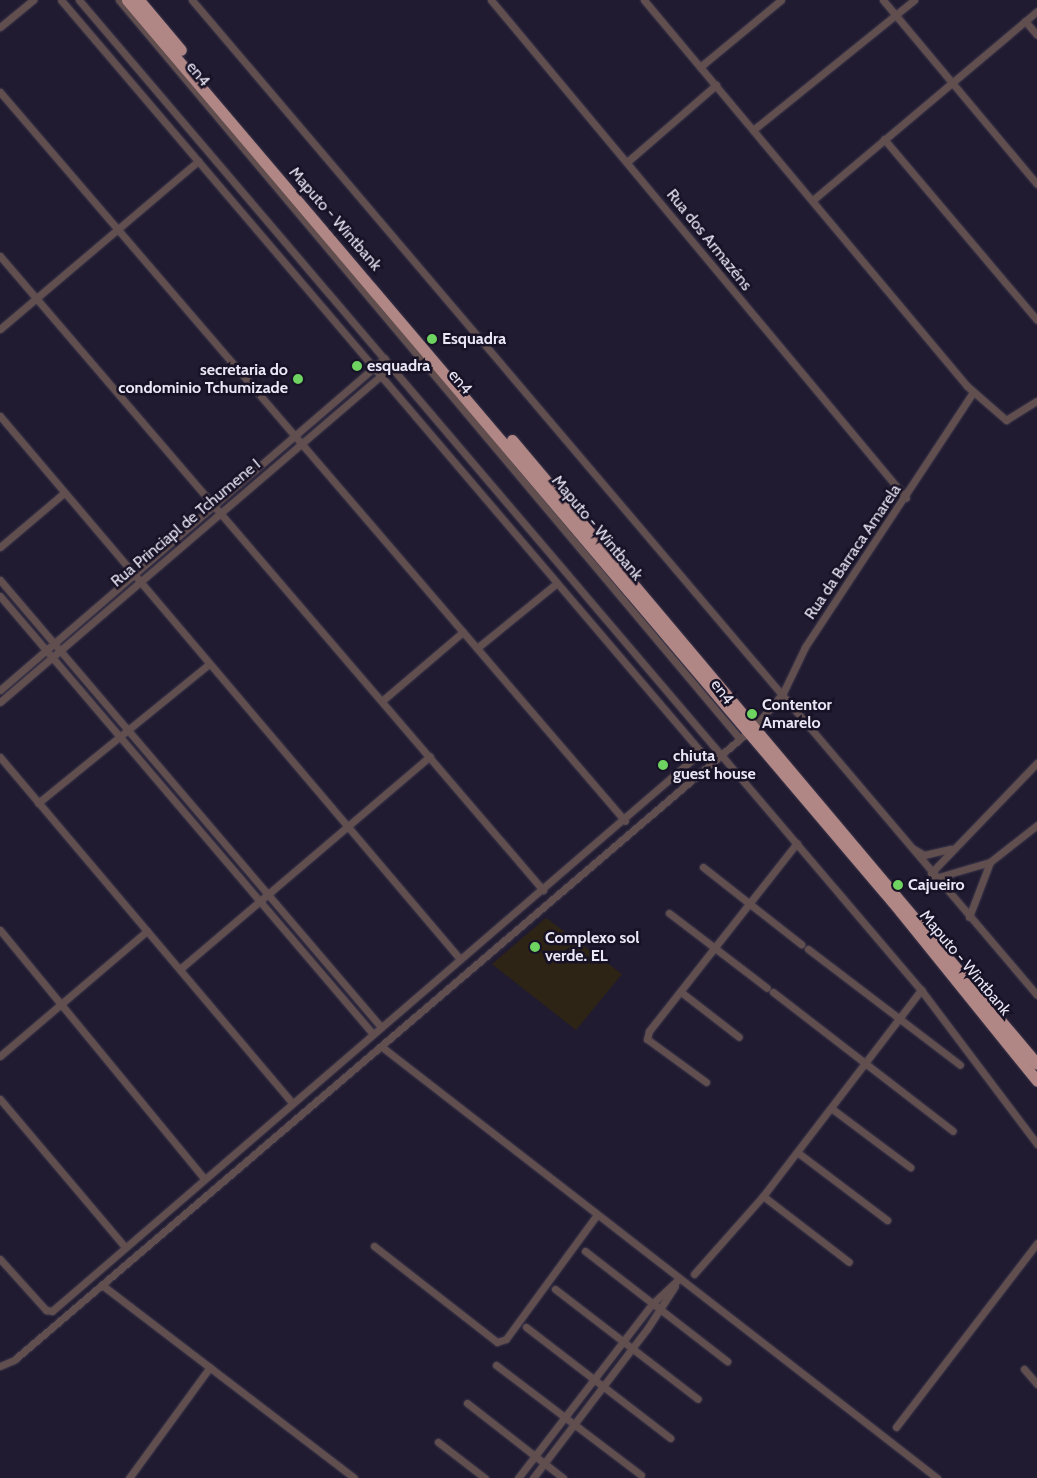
<!DOCTYPE html>
<meta charset="utf-8">
<style>
body{margin:0}
#map{position:relative;width:1037px;height:1478px;overflow:hidden;background:#201b30;font-family:Cabin,sans-serif}
div>[style]{position:absolute}
[style*='--x']{left:calc(var(--x)*1px);top:calc(var(--y)*1px);width:calc(var(--w)*1px);rotate:calc(var(--a)*1deg)}
.commercial>*{inset:0;background:#2e2415}
.roads{filter:drop-shadow(0 0 1px #3c374c) drop-shadow(0 0 1px #3c374c)}
.minor>*{height:7px;margin:-3.5px;padding:0 3.5px;transform-origin:3.5px;border-radius:3.5px;background:#614e4e}
.trunk>*{height:11px;margin:-5.5px;padding:0 5.5px;transform-origin:5.5px;border-radius:5.5px;background:#b18786}
.dots>*{width:14px;height:14px;translate:-50% -50%;box-sizing:border-box;border:2px solid #171226;border-radius:50%}
span{translate:-50% -50%;white-space:nowrap;text-align:center;line-height:1.15;-webkit-text-stroke:5px #171226;paint-order:stroke}
.street-label{font-size:16px;color:#e9e6f5}
.poi-label{font-size:16px;color:#e9e6f5;font-weight:700}
.left{translate:0 -50%;text-align:left}
.right{translate:-100% -50%;text-align:right}
</style>
<div id="map">
<div class="commercial">
<i style="clip-path:polygon(546px 918px,622px 974px,576px 1030px,492px 964px)"></i>
</div>
<div class="roads">
<div class="minor">
<i style="--x:79;--y:0;--w:1300;--a:49.62"></i>
<i style="--x:921;--y:990;--w:193;--a:53"></i>
<i style="--x:119;--y:0;--w:965;--a:49.96"></i>
<i style="--x:192;--y:0;--w:1305;--a:49.66"></i>
<i style="--x:491;--y:0;--w:648;--a:50.19"></i>
<i style="--x:644;--y:0;--w:503;--a:50.08"></i>
<i style="--x:967;--y:386;--w:52;--a:41.1"></i>
<i style="--x:1006;--y:420;--w:36;--a:-32"></i>
<i style="--x:883;--y:0;--w:240;--a:50.1"></i>
<i style="--x:1025;--y:21;--w:18;--a:49"></i>
<i style="--x:0;--y:27;--w:43;--a:-39.3"></i>
<i style="--x:700;--y:67;--w:105;--a:-39.6"></i>
<i style="--x:0;--y:92;--w:960;--a:49.39"></i>
<i style="--x:753;--y:130;--w:207;--a:-38.9"></i>
<i style="--x:884;--y:139;--w:237;--a:49.8"></i>
<i style="--x:627;--y:162;--w:118;--a:-40.9"></i>
<i style="--x:814;--y:199;--w:292;--a:-40.1"></i>
<i style="--x:0;--y:256;--w:835;--a:49.42"></i>
<i style="--x:0;--y:329;--w:260;--a:-40.3"></i>
<i style="--x:0;--y:416;--w:712;--a:49.73"></i>
<i style="--x:0;--y:547;--w:84;--a:-40.2"></i>
<i style="--x:0;--y:580;--w:587;--a:49.56"></i>
<i style="--x:0;--y:596;--w:575;--a:49.58"></i>
<i style="--x:477;--y:648;--w:103;--a:-39.1"></i>
<i style="--x:0;--y:690;--w:508;--a:-40.77"></i>
<i style="--x:383;--y:700;--w:105;--a:-40.4"></i>
<i style="--x:0;--y:702;--w:515;--a:-40.59"></i>
<i style="--x:0;--y:757;--w:452;--a:49.8"></i>
<i style="--x:38;--y:803;--w:219;--a:-39.1"></i>
<i style="--x:914;--y:849;--w:12;--a:31"></i>
<i style="--x:924;--y:855;--w:28;--a:-13"></i>
<i style="--x:703;--y:867;--w:125;--a:38.2"></i>
<i style="--x:931;--y:873;--w:153;--a:-46.1"></i>
<i style="--x:935;--y:878;--w:57;--a:-16.2"></i>
<i style="--x:990;--y:862;--w:60;--a:-38.2"></i>
<i style="--x:669;--y:913;--w:123;--a:37.4"></i>
<i style="--x:969;--y:917;--w:59;--a:-69.1"></i>
<i style="--x:0;--y:930;--w:321;--a:50.6"></i>
<i style="--x:808;--y:949;--w:191;--a:37.3"></i>
<i style="--x:180;--y:969;--w:328;--a:-40.4"></i>
<i style="--x:681;--y:992;--w:73;--a:37.8"></i>
<i style="--x:773;--y:992;--w:227;--a:37.7"></i>
<i style="--x:382;--y:1047;--w:703;--a:37.83"></i>
<i style="--x:0;--y:1056;--w:193;--a:-40.4"></i>
<i style="--x:706;--y:1082;--w:73;--a:-143.9"></i>
<i style="--x:647;--y:1039;--w:8;--a:-76"></i>
<i style="--x:649;--y:1031;--w:239;--a:-51.8"></i>
<i style="--x:0;--y:1099;--w:194;--a:49.8"></i>
<i style="--x:831;--y:1108;--w:99;--a:36.8"></i>
<i style="--x:797;--y:1152;--w:113;--a:37.1"></i>
<i style="--x:763;--y:1196;--w:108;--a:37.5"></i>
<i style="--x:374;--y:1246;--w:156;--a:38"></i>
<i style="--x:497;--y:1342;--w:9;--a:-18"></i>
<i style="--x:506;--y:1339;--w:152;--a:-53.8"></i>
<i style="--x:585;--y:1251;--w:180;--a:37.8"></i>
<i style="--x:0;--y:1259;--w:69;--a:48"></i>
<i style="--x:46;--y:1310;--w:6;--a:9"></i>
<i style="--x:52;--y:1311;--w:857;--a:-40.74"></i>
<i style="--x:701;--y:752;--w:987;--a:-130.4"></i>
<i style="--x:694;--y:1274;--w:104;--a:-48.5"></i>
<i style="--x:763;--y:1196;--w:260;--a:-52.5"></i>
<i style="--x:102;--y:1285;--w:317;--a:37.4"></i>
<i style="--x:555;--y:1289;--w:180;--a:37.6"></i>
<i style="--x:526;--y:1327;--w:182;--a:37.6"></i>
<i style="--x:496;--y:1365;--w:182;--a:37.2"></i>
<i style="--x:0;--y:1366;--w:15;--a:-23"></i>
<i style="--x:14;--y:1360;--w:975;--a:-40.55"></i>
<i style="--x:755;--y:726;--w:43;--a:-49.7"></i>
<i style="--x:783;--y:693;--w:51;--a:-64.4"></i>
<i style="--x:805;--y:647;--w:305;--a:-56.6"></i>
<i style="--x:1024;--y:1369;--w:20;--a:49"></i>
<i style="--x:467;--y:1403;--w:122;--a:38"></i>
<i style="--x:896;--y:1427;--w:232;--a:-52.5"></i>
<i style="--x:438;--y:1442;--w:59;--a:37.5"></i>
<i style="--x:129;--y:1478;--w:137;--a:-53.9"></i>
<i style="--x:518;--y:1478;--w:221;--a:-52.4"></i>
<i style="--x:653;--y:1303;--w:35;--a:-43"></i>
<i style="--x:533;--y:1478;--w:188;--a:-52.6"></i>
<i style="--x:647;--y:1329;--w:51;--a:-56.9"></i>
</div>
<div class="trunk">
<i style="--x:127;--y:0;--w:1195;--a:49.68"></i>
<i style="--x:900;--y:911;--w:218;--a:51.1"></i>
<i style="--x:139;--y:0;--w:65;--a:50"></i>
<i style="--x:512;--y:440;--w:815;--a:49.92"></i>
</div>
</div>
<div class="dots">
<i style="left:432px;top:339px;background:#6ed360"></i>
<i style="left:357px;top:366px;background:#6ed360"></i>
<i style="left:298px;top:379px;background:#6ed360"></i>
<i style="left:752px;top:714px;background:#6ed360"></i>
<i style="left:663px;top:765px;background:#6ed360"></i>
<i style="left:898px;top:885px;background:#6ed360"></i>
<i style="left:535px;top:947px;background:#6ed360"></i>
</div>
<div class="street-label">
<span style="left:198px;top:74px;rotate:50deg">en4</span>
<span style="left:335px;top:219px;rotate:49deg">Maputo - Wintbank</span>
<span style="left:709px;top:240px;rotate:51deg">Rua dos Armazéns</span>
<span style="left:460px;top:382px;rotate:49deg">en4</span>
<span style="left:186px;top:523px;rotate:-40deg">Rua Princiapl de Tchumene I</span>
<span style="left:597px;top:528px;rotate:50deg">Maputo - Wintbank</span>
<span style="left:853px;top:552px;rotate:-56deg">Rua da Barraca Amarela</span>
<span style="left:722px;top:692px;rotate:53deg">en4</span>
<span style="left:965px;top:963px;rotate:50deg">Maputo - Wintbank</span>
</div>
<div class="poi-label">
<span class="left" style="left:442px;top:339px">Esquadra</span>
<span class="left" style="left:367px;top:366px">esquadra</span>
<span class="right" style="left:288px;top:379px">secretaria do<br>condominio Tchumizade</span>
<span class="left" style="left:762px;top:714px">Contentor<br>Amarelo</span>
<span class="left" style="left:673px;top:765px">chiuta<br>guest house</span>
<span class="left" style="left:908px;top:885px">Cajueiro</span>
<span class="left" style="left:545px;top:947px">Complexo sol<br>verde. EL</span>
</div>
</div>
